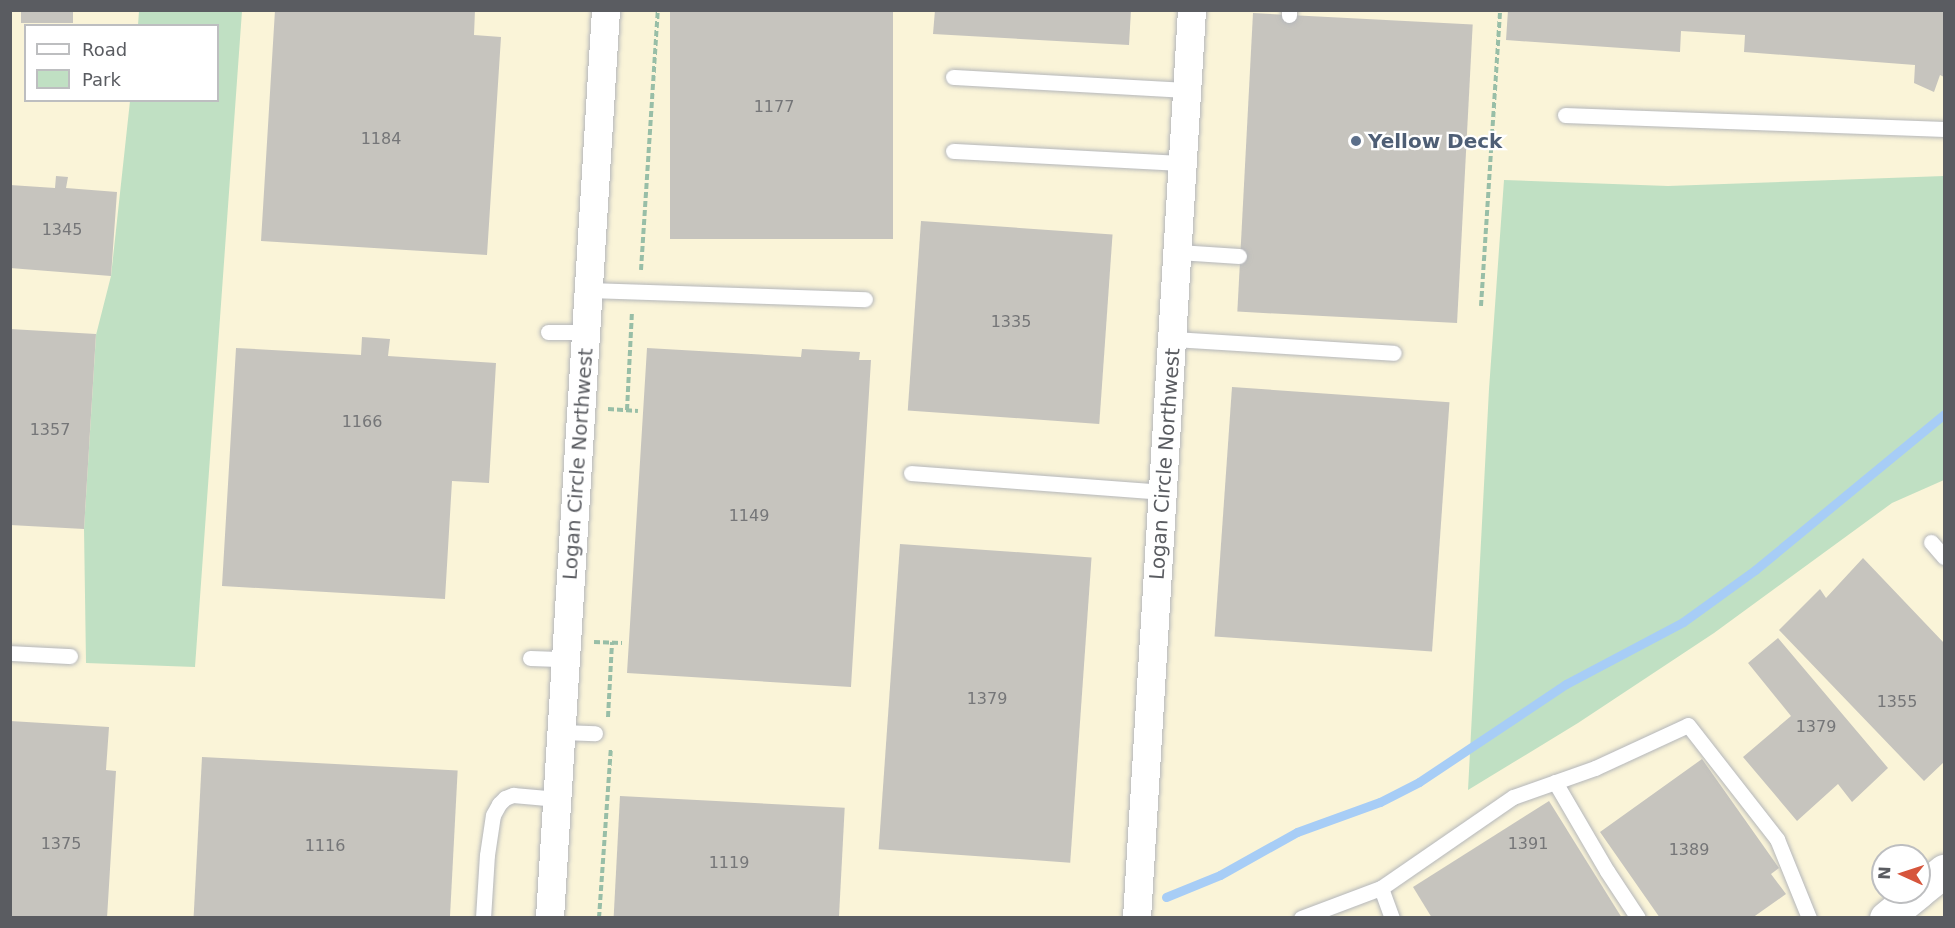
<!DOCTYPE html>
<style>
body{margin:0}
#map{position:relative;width:1955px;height:928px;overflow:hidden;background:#ebeae1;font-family:"DejaVu Sans",sans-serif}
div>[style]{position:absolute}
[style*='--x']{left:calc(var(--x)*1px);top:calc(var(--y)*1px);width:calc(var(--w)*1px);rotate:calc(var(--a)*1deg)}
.commercial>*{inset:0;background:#faf4d8}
.green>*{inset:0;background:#c0e0c3}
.stream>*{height:9px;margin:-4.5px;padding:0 4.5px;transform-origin:4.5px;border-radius:4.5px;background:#a7cdf6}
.building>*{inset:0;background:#c6c4be;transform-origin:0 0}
.path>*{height:4px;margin-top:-2px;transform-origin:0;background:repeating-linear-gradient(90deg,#98bea7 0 6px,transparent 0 9px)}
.roads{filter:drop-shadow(0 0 2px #b4b6ba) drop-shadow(0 0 2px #b4b6ba)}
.lane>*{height:15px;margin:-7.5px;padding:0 7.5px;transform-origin:7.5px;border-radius:7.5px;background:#fff}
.street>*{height:28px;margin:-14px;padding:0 14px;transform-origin:14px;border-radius:14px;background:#fff}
.secondary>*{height:33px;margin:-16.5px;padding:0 16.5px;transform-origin:16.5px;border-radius:16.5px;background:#fff}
.dots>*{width:16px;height:16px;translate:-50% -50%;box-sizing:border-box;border:3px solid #fff;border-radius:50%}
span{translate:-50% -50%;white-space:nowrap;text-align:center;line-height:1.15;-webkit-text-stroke:4.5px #fff;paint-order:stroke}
.number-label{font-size:16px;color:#757678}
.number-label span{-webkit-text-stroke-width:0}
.service-label{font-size:20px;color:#4e5e75;font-weight:700}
.left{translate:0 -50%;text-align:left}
.street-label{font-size:20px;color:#5a5c61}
.frame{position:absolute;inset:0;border:12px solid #5a5c61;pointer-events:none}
.legend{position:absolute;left:24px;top:24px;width:195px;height:78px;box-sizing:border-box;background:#fff;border:2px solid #bdbec0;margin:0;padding:8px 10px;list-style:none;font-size:18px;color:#5a5c61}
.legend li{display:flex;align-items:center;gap:12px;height:30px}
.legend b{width:30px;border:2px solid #bdbec0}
.north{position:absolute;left:1871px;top:844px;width:60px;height:60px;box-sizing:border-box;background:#fff;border:2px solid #bdbec0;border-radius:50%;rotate:273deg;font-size:16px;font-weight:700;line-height:24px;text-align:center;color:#5a5c61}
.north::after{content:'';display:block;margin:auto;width:21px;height:27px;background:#d6553c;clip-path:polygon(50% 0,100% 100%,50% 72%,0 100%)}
</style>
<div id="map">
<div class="commercial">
<i style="clip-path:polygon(evenodd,11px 11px,1944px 11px,1944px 917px,11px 917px,11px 11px,26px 26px,218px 26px,218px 100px,26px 100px,26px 26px,11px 11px,1883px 856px,1919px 856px,1919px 892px,1883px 892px,1883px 856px)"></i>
</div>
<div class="green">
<i style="clip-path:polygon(139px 11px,242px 11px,195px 667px,86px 663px,84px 529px,96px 335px,111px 276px,130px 101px,218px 100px,218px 26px,138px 25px)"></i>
<i style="clip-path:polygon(1944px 176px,1944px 480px,1892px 503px,1714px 633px,1578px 723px,1468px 790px,1489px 389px,1504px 180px,1668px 186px)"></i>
</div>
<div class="stream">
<i style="--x:1166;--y:897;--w:58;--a:-22.2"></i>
<i style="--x:1220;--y:875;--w:88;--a:-29.2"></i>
<i style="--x:1297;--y:832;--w:88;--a:-19.9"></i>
<i style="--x:1380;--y:802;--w:44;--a:-27.1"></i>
<i style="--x:1419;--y:782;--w:177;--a:-33.7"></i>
<i style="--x:1566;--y:684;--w:132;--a:-27.9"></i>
<i style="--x:1683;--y:622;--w:89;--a:-35.8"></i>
<i style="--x:1755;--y:570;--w:245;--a:-39.5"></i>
</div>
<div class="building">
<i style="left:21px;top:10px;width:52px;height:13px"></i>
<i style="clip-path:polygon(275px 10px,475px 10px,474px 35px,501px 37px,487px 255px,261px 241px)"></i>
<i style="left:670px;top:10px;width:223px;height:229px"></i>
<i style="clip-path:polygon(935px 10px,1131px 10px,1129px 45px,933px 34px)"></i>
<i style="clip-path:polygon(1508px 10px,1944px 10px,1944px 77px,1940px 75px,1934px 92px,1914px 83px,1915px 65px,1744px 52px,1745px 35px,1681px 31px,1680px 52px,1506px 40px)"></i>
<i style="left:1253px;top:13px;width:220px;height:299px;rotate:3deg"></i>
<i style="clip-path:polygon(56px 176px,68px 177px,66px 188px,117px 192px,111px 276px,10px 268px,10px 185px,55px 188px)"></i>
<i style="left:921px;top:221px;width:192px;height:190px;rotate:4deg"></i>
<i style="clip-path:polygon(10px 329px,96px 334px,84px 529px,10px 525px)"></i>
<i style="clip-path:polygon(362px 337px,390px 339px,388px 356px,496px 363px,489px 483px,452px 481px,445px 599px,222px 586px,236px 348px,361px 355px)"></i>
<i style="clip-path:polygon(647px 348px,801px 357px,802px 349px,860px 352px,859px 360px,871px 360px,851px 687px,627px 673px)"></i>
<i style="left:1232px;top:387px;width:218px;height:250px;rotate:4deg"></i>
<i style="left:900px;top:544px;width:192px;height:306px;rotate:4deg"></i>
<i style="clip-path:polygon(1863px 558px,1944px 643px,1944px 762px,1924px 781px,1779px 630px,1820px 589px,1826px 598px)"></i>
<i style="clip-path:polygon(1778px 638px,1888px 768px,1852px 802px,1838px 784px,1797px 821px,1743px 757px,1791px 716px,1748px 663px)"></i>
<i style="clip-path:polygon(10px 721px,109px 727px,106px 770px,116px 771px,107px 918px,10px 918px)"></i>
<i style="left:202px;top:757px;width:256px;height:161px;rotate:3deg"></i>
<i style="clip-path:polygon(1702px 759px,1779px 868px,1771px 874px,1786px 894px,1752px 918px,1660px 918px,1600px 832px)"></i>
<i style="left:620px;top:796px;width:225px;height:122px;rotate:3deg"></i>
<i style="clip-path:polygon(1549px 801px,1622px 918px,1432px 918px,1413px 887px)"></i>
</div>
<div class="path">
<i style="--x:641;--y:270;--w:261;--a:-86.3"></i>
<i style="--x:1481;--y:306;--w:297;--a:-86.3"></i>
<i style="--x:608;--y:409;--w:30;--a:4"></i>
<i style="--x:627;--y:410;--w:98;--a:-87.1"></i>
<i style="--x:594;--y:642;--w:28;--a:2"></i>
<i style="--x:608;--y:717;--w:75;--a:-86.9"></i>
<i style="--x:599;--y:918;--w:170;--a:-86"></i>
</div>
<div class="roads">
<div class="lane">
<i style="--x:1289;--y:15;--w:5;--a:-90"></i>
<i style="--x:953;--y:77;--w:235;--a:3.2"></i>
<i style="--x:1565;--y:115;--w:379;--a:2.1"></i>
<i style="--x:953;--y:151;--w:230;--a:3"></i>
<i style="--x:1178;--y:252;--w:61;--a:3.8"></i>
<i style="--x:589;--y:290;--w:276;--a:1.9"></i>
<i style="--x:548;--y:332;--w:38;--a:0"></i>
<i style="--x:1173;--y:339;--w:221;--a:3.6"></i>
<i style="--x:911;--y:473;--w:253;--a:4.3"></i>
<i style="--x:1931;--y:542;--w:20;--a:49"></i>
<i style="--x:10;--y:653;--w:60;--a:2.9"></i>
<i style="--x:530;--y:658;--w:36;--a:2"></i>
<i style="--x:562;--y:732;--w:33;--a:2"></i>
<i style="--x:1555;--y:782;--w:103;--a:59.7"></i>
<i style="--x:1607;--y:871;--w:56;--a:56.6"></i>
<i style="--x:1381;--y:888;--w:160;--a:-34.6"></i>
<i style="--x:1513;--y:797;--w:87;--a:-19.5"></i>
<i style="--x:1595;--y:768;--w:102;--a:-24.8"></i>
<i style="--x:1688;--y:725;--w:145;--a:52"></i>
<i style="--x:1777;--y:839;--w:85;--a:67.9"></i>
<i style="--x:483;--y:918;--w:63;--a:-86.4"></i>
<i style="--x:487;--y:855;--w:40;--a:-81.5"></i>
<i style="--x:493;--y:815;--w:13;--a:-61"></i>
<i style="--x:499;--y:804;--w:8;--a:-45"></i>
<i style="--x:505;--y:798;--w:9;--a:-21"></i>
<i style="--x:513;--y:795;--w:45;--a:5.1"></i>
<i style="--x:1301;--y:918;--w:85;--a:-20.6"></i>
<i style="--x:1381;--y:888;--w:32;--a:70"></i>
</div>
<div class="street">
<i style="--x:550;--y:918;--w:910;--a:-86.47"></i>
<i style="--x:1137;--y:918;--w:910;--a:-86.53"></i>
</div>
<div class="secondary">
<i style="--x:1919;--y:891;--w:32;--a:-39"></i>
<i style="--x:1886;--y:918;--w:41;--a:-39.1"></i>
</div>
</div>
<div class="dots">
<i style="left:1356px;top:141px;background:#5c6f8a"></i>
</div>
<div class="number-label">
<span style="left:774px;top:107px">1177</span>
<span style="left:381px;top:139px">1184</span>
<span style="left:62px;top:230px">1345</span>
<span style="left:1011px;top:322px">1335</span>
<span style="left:362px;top:422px">1166</span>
<span style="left:50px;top:430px">1357</span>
<span style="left:749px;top:516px">1149</span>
<span style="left:987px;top:699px">1379</span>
<span style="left:1897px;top:702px">1355</span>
<span style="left:1816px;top:727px">1379</span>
<span style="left:61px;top:844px">1375</span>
<span style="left:1528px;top:844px">1391</span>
<span style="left:325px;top:846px">1116</span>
<span style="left:1689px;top:850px">1389</span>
<span style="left:729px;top:863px">1119</span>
</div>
<div class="service-label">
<span class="left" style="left:1368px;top:141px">Yellow Deck</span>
</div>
<div class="street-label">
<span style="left:578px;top:464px;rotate:-86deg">Logan Circle Northwest</span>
<span style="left:1165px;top:464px;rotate:-86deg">Logan Circle Northwest</span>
</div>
<div class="frame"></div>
<ul class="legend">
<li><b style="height:8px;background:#fff"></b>Road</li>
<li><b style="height:16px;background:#c0e0c3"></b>Park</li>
</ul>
<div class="north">N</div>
</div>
